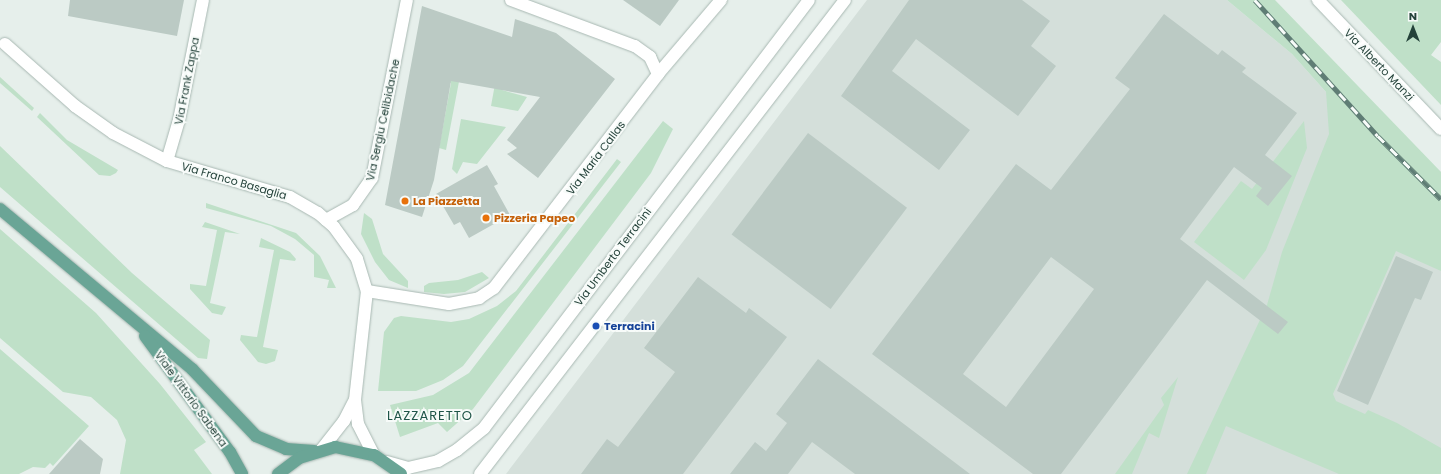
<!DOCTYPE html>
<style>
body{margin:0}
#map{position:relative;width:1441px;height:474px;overflow:hidden;background:#e6efeb;font-family:Poppins,sans-serif}
div>[style]{position:absolute}
[style*='--x']{left:calc(var(--x)*1px);top:calc(var(--y)*1px);width:calc(var(--w)*1px);rotate:calc(var(--a)*1deg)}
.built>*{inset:0;background:#d4dfda}
.green>*{inset:0;background:#bfe0c8}
.building>*{inset:0;background:#bbcac4;transform-origin:0 0}
.roads{filter:drop-shadow(0 0 1px #a8b8b2) drop-shadow(0 0 1px #a8b8b2)}
.street>*{height:12px;margin:-6px;padding:0 6px;transform-origin:6px;border-radius:6px;background:#fff}
.secondary>*{height:12px;margin:-6px;padding:0 6px;transform-origin:6px;border-radius:6px;background:#fff}
.primary>*{height:12px;margin:-6px;padding:0 6px;transform-origin:6px;border-radius:6px;background:#6aa596}
.rail>*{height:4.5px;margin-top:-2.25px;transform-origin:0;background:repeating-linear-gradient(90deg,#f7fbf9 0 9px,#5f7d75 0 18px);box-sizing:border-box;border-block:1px solid #5f7d75}
.dots>*{width:11px;height:11px;translate:-50% -50%;box-sizing:border-box;border:2px solid #f7fbf9;border-radius:50%}
span{translate:-50% -50%;white-space:nowrap;text-align:center;line-height:1.15;-webkit-text-stroke:4px #f7fbf9;paint-order:stroke}
.street-label{font-size:11px;color:#24423a}
.food-label{font-size:11px;color:#c56008;font-weight:700}
.left{translate:0 -50%;text-align:left}
.transit-label{font-size:11px;color:#164399;font-weight:700}
.quarter-label{font-size:13px;color:#1f5548;letter-spacing:1px}
.north{position:absolute;left:1393px;top:8px;width:40px;height:40px;-webkit-text-stroke:3px #f7fbf9;paint-order:stroke;rotate:0deg;font-size:11px;font-weight:700;line-height:16px;text-align:center;color:#24423a}
.north::after{content:'';display:block;margin:auto;width:14px;height:18px;background:#24423a;clip-path:polygon(50% 0,100% 100%,50% 72%,0 100%)}
</style>
<div id="map">
<div class="built">
<i style="clip-path:polygon(867px 0,1227px 0,1292px 54px,1326px 92px,1441px 172px,1441px 474px,506px 474px)"></i>
</div>
<div class="green">
<i style="clip-path:polygon(1227px 0,1275px 0,1441px 172px,1441px 271px,1396px 251px,1333px 394px,1336px 401px,1365px 414px,1368px 410px,1397px 423px,1441px 448px,1441px 474px,1339px 474px,1226px 426px,1206px 474px,1187px 474px,1267px 305px,1282px 252px,1329px 134px,1326px 92px,1292px 54px)"></i>
<i style="clip-path:polygon(1341px 0,1441px 0,1441px 42px,1431px 55px,1441px 62px,1441px 105px)"></i>
<i style="clip-path:polygon(461px 71px,446px 150px,439px 148px,451px 83px,444px 81px)"></i>
<i style="clip-path:polygon(497px 73px,502px 90px,527px 97px,518px 111px,491px 106px)"></i>
<i style="clip-path:polygon(0 77px,34px 108px,32px 111px,0 83px)"></i>
<i style="clip-path:polygon(40px 113px,67px 140px,118px 170px,116px 173px,110px 176px,99px 175px,37px 117px)"></i>
<i style="clip-path:polygon(461px 119px,506px 127px,477px 164px,463px 162px,457px 174px,452px 169px)"></i>
<i style="clip-path:polygon(663px 121px,673px 129px,651px 173px,473px 409px,447px 432px,438px 423px,400px 437px,390px 405px,433px 395px,469px 373px)"></i>
<i style="clip-path:polygon(1304px 121px,1307px 148px,1266px 250px,1244px 280px,1194px 242px,1241px 181px,1252px 189px)"></i>
<i style="clip-path:polygon(0 146px,132px 273px,210px 340px,207px 359px,198px 358px,0 187px)"></i>
<i style="clip-path:polygon(617px 159px,621px 162px,463px 366px,443px 380px,416px 391px,378px 391px,384px 332px,394px 318px,401px 316px,451px 322px,469px 319px,497px 306px,516px 291px)"></i>
<i style="clip-path:polygon(206px 203px,296px 233px,320px 256px,336px 288px,327px 288px,329px 280px,314px 277px,314px 255px,295px 239px,271px 226px,206px 208px)"></i>
<i style="clip-path:polygon(364px 213px,372px 219px,383px 254px,408px 281px,408px 288px,389px 280px,375px 262px,361px 234px)"></i>
<i style="clip-path:polygon(205px 222px,240px 234px,225px 232px,210px 303px,226px 307px,222px 315px,212px 313px,190px 289px,190px 284px,206px 286px,217px 230px,202px 227px)"></i>
<i style="clip-path:polygon(0 229px,96px 313px,160px 384px,206px 442px,194px 450px,212px 474px,120px 474px,126px 440px,117px 420px,91px 397px,63px 392px,0 338px)"></i>
<i style="clip-path:polygon(261px 238px,290px 252px,296px 259px,295px 261px,280px 259px,263px 347px,278px 350px,275px 361px,266px 364px,258px 362px,240px 340px,241px 335px,257px 337px,274px 250px,259px 247px)"></i>
<i style="clip-path:polygon(482px 272px,489px 278px,465px 292px,444px 294px,424px 292px,424px 286px,429px 283px,458px 280px)"></i>
<i style="clip-path:polygon(0 349px,89px 426px,53px 466px,50px 463px,45px 468px,33px 467px,19px 474px,0 474px)"></i>
<i style="clip-path:polygon(1178px 377px,1159px 438px,1149px 433px,1132px 474px,1115px 474px,1164px 405px,1161px 398px)"></i>
</div>
<div class="building">
<i style="clip-path:polygon(70px 0,184px 0,177px 36px,68px 16px)"></i>
<i style="clip-path:polygon(623px 0,679px 0,660px 26px)"></i>
<i style="clip-path:polygon(909px 0,1022px 0,1050px 21px,1031px 46px,1056px 66px,1018px 116px,916px 39px,892px 71px,970px 130px,939px 170px,841px 96px)"></i>
<i style="clip-path:polygon(422px 6px,512px 37px,515px 19px,556px 33px,615px 79px,538px 178px,507px 154px,517px 148px,507px 140px,540px 97px,451px 81px,434px 180px,422px 217px,385px 205px)"></i>
<i style="clip-path:polygon(evenodd,1164px 14px,1218px 55px,1222px 50px,1246px 68px,1242px 72px,1297px 113px,1265px 155px,1292px 176px,1268px 206px,1256px 196px,1262px 188px,1234px 167px,1180px 239px,1288px 322px,1278px 334px,1207px 280px,1061px 474px,1033px 474px,872px 354px,1016px 164px,1051px 190px,1130px 89px,1115px 78px,1164px 14px,1051px 257px,1094px 289px,1006px 407px,963px 374px,1051px 257px)"></i>
<i style="left:808px;top:133px;width:124px;height:127px;rotate:37deg"></i>
<i style="clip-path:polygon(487px 165px,498px 184px,494px 186px,510px 215px,469px 238px,460px 222px,454px 225px,436px 194px)"></i>
<i style="clip-path:polygon(1396px 256px,1433px 272px,1421px 300px,1415px 298px,1368px 405px,1337px 391px)"></i>
<i style="clip-path:polygon(698px 277px,746px 313px,749px 308px,787px 337px,683px 474px,581px 474px,607px 439px,618px 447px,675px 372px,644px 348px)"></i>
<i style="clip-path:polygon(818px 359px,970px 474px,855px 474px,812px 442px,788px 474px,730px 474px,755px 442px,766px 451px,787px 423px,776px 414px)"></i>
<i style="clip-path:polygon(80px 439px,103px 459px,100px 474px,49px 474px)"></i>
</div>
<div class="roads">
<div class="street">
<i style="--x:511;--y:0;--w:132;--a:20.4"></i>
<i style="--x:635;--y:46;--w:19;--a:36"></i>
<i style="--x:650;--y:57;--w:19;--a:65"></i>
<i style="--x:5;--y:44;--w:94;--a:41.5"></i>
<i style="--x:75;--y:106;--w:47;--a:35.4"></i>
<i style="--x:113;--y:133;--w:61;--a:27.4"></i>
<i style="--x:167;--y:161;--w:128;--a:16.3"></i>
<i style="--x:290;--y:197;--w:32;--a:30"></i>
<i style="--x:318;--y:213;--w:21;--a:41"></i>
<i style="--x:334;--y:227;--w:39;--a:54"></i>
<i style="--x:357;--y:259;--w:34;--a:73"></i>
<i style="--x:367;--y:291;--w:110;--a:96.3"></i>
<i style="--x:355;--y:400;--w:24;--a:83"></i>
<i style="--x:358;--y:424;--w:35;--a:63"></i>
<i style="--x:167;--y:161;--w:43;--a:-73.7"></i>
<i style="--x:179;--y:120;--w:122;--a:-78.7"></i>
<i style="--x:326;--y:220;--w:31;--a:-29"></i>
<i style="--x:353;--y:205;--w:33;--a:-55"></i>
<i style="--x:372;--y:178;--w:181;--a:-78.9"></i>
<i style="--x:367;--y:291;--w:83;--a:9"></i>
<i style="--x:449;--y:304;--w:31;--a:-11"></i>
<i style="--x:479;--y:298;--w:18;--a:-34"></i>
<i style="--x:494;--y:288;--w:270;--a:-52.5"></i>
<i style="--x:658;--y:74;--w:97;--a:-49.6"></i>
<i style="--x:322;--y:449;--w:36;--a:-52"></i>
<i style="--x:344;--y:421;--w:22;--a:-63"></i>
</div>
<div class="secondary">
<i style="--x:1318;--y:0;--w:178;--a:46.4"></i>
<i style="--x:387;--y:462;--w:22;--a:16"></i>
<i style="--x:408;--y:468;--w:31;--a:-13"></i>
<i style="--x:438;--y:461;--w:22;--a:-30"></i>
<i style="--x:457;--y:450;--w:35;--a:-39"></i>
<i style="--x:484;--y:428;--w:537;--a:-52.79"></i>
<i style="--x:480;--y:474;--w:598;--a:-52.4"></i>
</div>
<div class="primary">
<i style="--x:0;--y:209;--w:250;--a:39.8"></i>
<i style="--x:192;--y:369;--w:93;--a:46.3"></i>
<i style="--x:256;--y:436;--w:33;--a:23"></i>
<i style="--x:286;--y:449;--w:28;--a:4"></i>
<i style="--x:145;--y:336;--w:144;--a:53.8"></i>
<i style="--x:230;--y:452;--w:25;--a:61"></i>
<i style="--x:278;--y:474;--w:26;--a:-37"></i>
<i style="--x:299;--y:458;--w:38;--a:-17"></i>
<i style="--x:335;--y:447;--w:40;--a:12"></i>
<i style="--x:374;--y:455;--w:33;--a:35"></i>
</div>
</div>
<div class="rail">
<i style="--x:1255;--y:0;--w:183;--a:47.9"></i>
<i style="--x:1378;--y:136;--w:89;--a:45"></i>
</div>
<div class="dots">
<i style="left:405px;top:201px;background:#e8710a"></i>
<i style="left:486px;top:218px;background:#e8710a"></i>
<i style="left:596px;top:326px;background:#1a4fb4"></i>
</div>
<div class="street-label">
<span style="left:1379px;top:65px;rotate:46deg">Via Alberto Manzi</span>
<span style="left:187px;top:81px;rotate:-79deg">Via Frank Zappa</span>
<span style="left:383px;top:120px;rotate:-78deg">Via Sergiu Celibidache</span>
<span style="left:596px;top:158px;rotate:-53deg">Via Maria Callas</span>
<span style="left:234px;top:181px;rotate:16deg">Via Franco Basaglia</span>
<span style="left:613px;top:257px;rotate:-53deg">Via Umberto Terracini</span>
<span style="left:191px;top:399px;rotate:54deg">Viale Vittorio Sabena</span>
</div>
<div class="food-label">
<span class="left" style="left:413px;top:201px">La Piazzetta</span>
<span class="left" style="left:494px;top:218px">Pizzeria Papeo</span>
</div>
<div class="transit-label">
<span class="left" style="left:604px;top:326px">Terracini</span>
</div>
<div class="quarter-label">
<span style="left:430px;top:416px">LAZZARETTO</span>
</div>
<div class="north">N</div>
</div>
